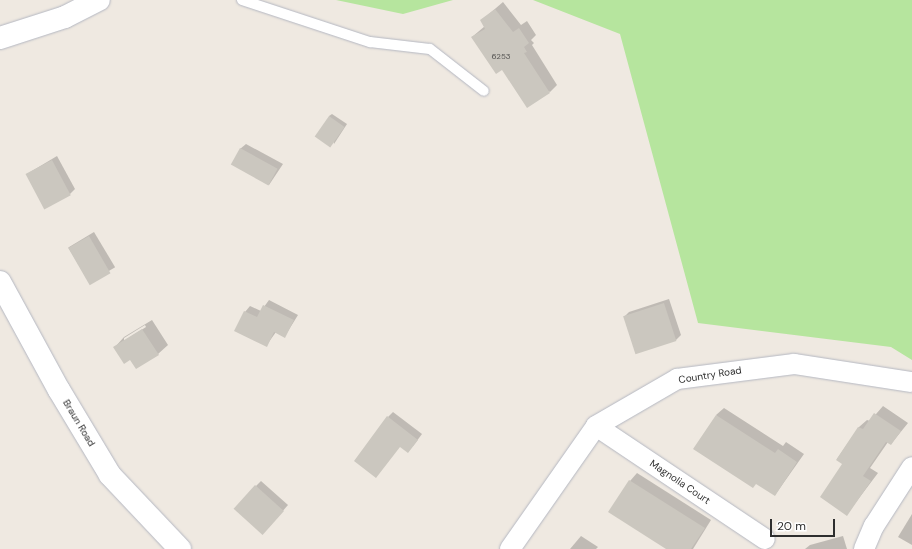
<!DOCTYPE html>
<style>
body{margin:0}
#map{position:relative;width:912px;height:549px;overflow:hidden;background:#efe9e1;font-family:"DM Sans",sans-serif}
div>[style]{position:absolute}
[style*='--x']{left:calc(var(--x)*1px);top:calc(var(--y)*1px);width:calc(var(--w)*1px);rotate:calc(var(--a)*1deg)}
.green>*{inset:0;background:#b6e59e}
.shadow>*{inset:0;background:#0003;transform-origin:0 0}
.building>*{inset:0;background:#cbc7bf;transform-origin:0 0}
.roads{filter:drop-shadow(0 0 1px #b4b7c1) drop-shadow(0 0 1px #b4b7c1)}
.lane>*{height:10px;margin:-5px;padding:0 5px;transform-origin:5px;border-radius:5px;background:#fff}
.street>*{height:20px;margin:-10px;padding:0 10px;transform-origin:10px;border-radius:10px;background:#fff}
.secondary>*{height:22px;margin:-11px;padding:0 11px;transform-origin:11px;border-radius:11px;background:#fff}
span{translate:-50% -50%;white-space:nowrap;text-align:center;line-height:1.15;-webkit-text-stroke:4px #fff;paint-order:stroke}
.number-label{font-size:8px;color:#555452}
.number-label span{-webkit-text-stroke-width:0}
.street-label{font-size:10px;color:#2e2e2e}
.scale{position:absolute;left:770px;top:519px;width:65px;height:18px;box-sizing:border-box;border:2px solid #2e2e2e;border-top:0;padding-left:5px;font-size:12px;line-height:14px;white-space:nowrap;color:#2e2e2e;-webkit-text-stroke:3px #fff;paint-order:stroke}
</style>
<div id="map">
<div class="green">
<i style="clip-path:polygon(336px 0,453px 0,403px 14px)"></i>
<i style="clip-path:polygon(533px 0,912px 0,912px 360px,891px 347px,698px 323px,620px 34px)"></i>
</div>
<div class="shadow">
<i style="clip-path:polygon(503px 2px,521px 25px,527px 21px,536px 35px,531px 40px,534px 43px,532px 45px,557px 85px,550px 92px,502px 68px,472px 37px,485px 26px,482px 20px)"></i>
<i style="clip-path:polygon(332px 114px,347px 124px,334px 144px,329px 116px)"></i>
<i style="clip-path:polygon(246px 144px,283px 164px,269px 185px,240px 149px)"></i>
<i style="clip-path:polygon(57px 156px,75px 189px,70px 194px,27px 174px)"></i>
<i style="left:94px;top:232px;width:41px;height:30px;rotate:59deg"></i>
<i style="clip-path:polygon(669px 299px,681px 335px,676px 340px,624px 317px,629px 312px)"></i>
<i style="clip-path:polygon(269px 300px,298px 315px,285px 336px,276px 332px,266px 346px,245px 312px,250px 306px,261px 311px)"></i>
<i style="clip-path:polygon(evenodd,152px 320px,168px 345px,158px 354px,130px 358px,115px 347px,124px 337px,152px 320px,145px 325px,146px 327px,124px 341px,124px 338px,145px 325px)"></i>
<i style="clip-path:polygon(883px 406px,908px 423px,891px 444px,888px 442px,870px 468px,878px 473px,847px 514px,844px 464px,837px 459px,859px 427px,867px 420px,870px 421px)"></i>
<i style="clip-path:polygon(724px 408px,783px 446px,786px 442px,804px 454px,775px 495px,716px 415px)"></i>
<i style="clip-path:polygon(393px 412px,422px 434px,413px 446px,400px 446px,388px 417px)"></i>
<i style="clip-path:polygon(637px 473px,711px 520px,693px 549px,668px 549px,630px 481px)"></i>
<i style="clip-path:polygon(261px 481px,288px 505px,268px 528px,256px 486px)"></i>
<i style="clip-path:polygon(912px 514px,912px 545px,898px 537px)"></i>
<i style="clip-path:polygon(581px 536px,598px 547px,596px 549px,570px 549px)"></i>
<i style="clip-path:polygon(843px 536px,847px 549px,805px 549px,810px 545px)"></i>
</div>
<div class="building">
<i style="clip-path:polygon(495px 9px,513px 32px,519px 28px,529px 43px,524px 47px,527px 52px,524px 53px,550px 93px,527px 108px,502px 70px,496px 74px,471px 37px,485px 29px,480px 20px)"></i>
<i style="left:329px;top:116px;width:19px;height:25px;rotate:35deg"></i>
<i style="left:240px;top:148px;width:43px;height:19px;rotate:29deg"></i>
<i style="left:52px;top:160px;width:40px;height:30px;rotate:62deg"></i>
<i style="left:89px;top:236px;width:43px;height:24px;rotate:60deg"></i>
<i style="left:664px;top:303px;width:40px;height:43px;rotate:72deg"></i>
<i style="clip-path:polygon(263px 305px,294px 320px,285px 338px,274px 332px,267px 347px,234px 331px,244px 311px,257px 317px)"></i>
<i style="clip-path:polygon(142px 329px,159px 355px,136px 369px,130px 360px,124px 364px,113px 347px)"></i>
<i style="clip-path:polygon(874px 413px,901px 431px,891px 445px,886px 442px,863px 476px,871px 481px,847px 516px,820px 497px,842px 464px,836px 460px,858px 427px,863px 429px)"></i>
<i style="clip-path:polygon(716px 415px,775px 453px,778px 449px,797px 462px,775px 496px,756px 484px,753px 488px,693px 449px)"></i>
<i style="clip-path:polygon(387px 416px,418px 440px,408px 453px,400px 447px,376px 478px,354px 461px)"></i>
<i style="clip-path:polygon(629px 480px,705px 528px,691px 549px,666px 549px,608px 512px)"></i>
<i style="left:255px;top:485px;width:39px;height:32px;rotate:42deg"></i>
</div>
<div class="roads">
<div class="lane">
<i style="--x:242;--y:0;--w:135;--a:18.2"></i>
<i style="--x:370;--y:42;--w:60;--a:6.7"></i>
<i style="--x:430;--y:49;--w:68;--a:37.9"></i>
</div>
<div class="street">
<i style="--x:596;--y:426;--w:203;--a:33.8"></i>
<i style="--x:510;--y:549;--w:150;--a:-55"></i>
<i style="--x:596;--y:426;--w:94;--a:-30.1"></i>
<i style="--x:677;--y:379;--w:118;--a:-7.3"></i>
<i style="--x:794;--y:364;--w:119;--a:8.7"></i>
<i style="--x:864;--y:549;--w:25;--a:-67"></i>
<i style="--x:874;--y:526;--w:70;--a:-57.2"></i>
</div>
<div class="secondary">
<i style="--x:0;--y:38;--w:68;--a:-17.9"></i>
<i style="--x:65;--y:17;--w:38;--a:-27"></i>
<i style="--x:0;--y:282;--w:123;--a:61.4"></i>
<i style="--x:59;--y:390;--w:99;--a:59"></i>
<i style="--x:110;--y:475;--w:102;--a:46.6"></i>
</div>
</div>
<div class="number-label">
<span style="left:501px;top:57px">6253</span>
</div>
<div class="street-label">
<span style="left:710px;top:375px;rotate:-9deg">Country Road</span>
<span style="left:79px;top:423px;rotate:59deg">Braun Road</span>
<span style="left:680px;top:482px;rotate:34deg">Magnolia Court</span>
</div>
<div class="scale">20 m</div>
</div>
